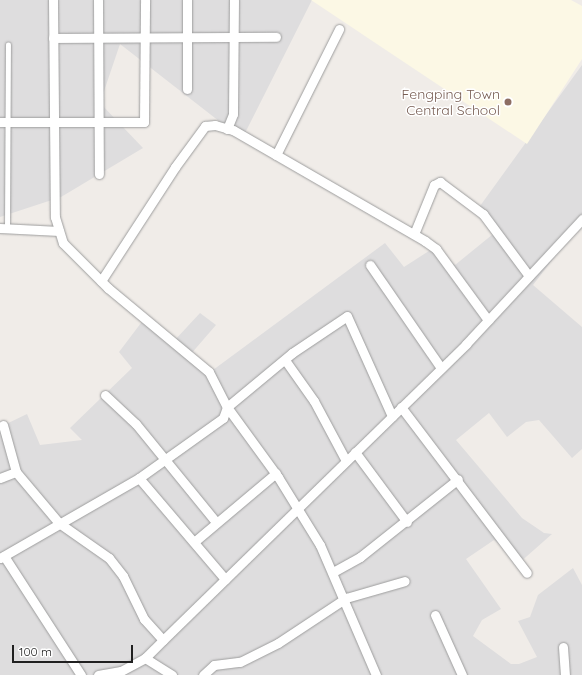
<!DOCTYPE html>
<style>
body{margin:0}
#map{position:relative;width:582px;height:675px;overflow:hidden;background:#f0ece8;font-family:Quicksand,sans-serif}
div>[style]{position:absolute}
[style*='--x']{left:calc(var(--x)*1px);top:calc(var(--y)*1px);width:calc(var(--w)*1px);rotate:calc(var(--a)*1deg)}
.residential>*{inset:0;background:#deddde}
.education>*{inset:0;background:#fcf8e5}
.roads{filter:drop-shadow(0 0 1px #9d9d9d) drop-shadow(0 0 1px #9d9d9d)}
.lane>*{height:4.5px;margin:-2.25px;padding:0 2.25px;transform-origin:2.25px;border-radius:2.25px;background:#fff}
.street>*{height:9px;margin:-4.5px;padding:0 4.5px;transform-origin:4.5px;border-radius:4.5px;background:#fff}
.dots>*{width:11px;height:11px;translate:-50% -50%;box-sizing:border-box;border:2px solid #fff;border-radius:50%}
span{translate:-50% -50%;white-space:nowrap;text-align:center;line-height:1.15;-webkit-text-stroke:3px #fff;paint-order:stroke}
.education-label{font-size:14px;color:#785e54}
.right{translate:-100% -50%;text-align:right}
.scale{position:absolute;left:12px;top:645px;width:121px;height:18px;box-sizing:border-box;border:2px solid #202020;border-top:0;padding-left:5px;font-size:12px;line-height:14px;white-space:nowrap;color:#202020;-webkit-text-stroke:3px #fff;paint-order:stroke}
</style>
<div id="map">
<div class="residential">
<i style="clip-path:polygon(0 0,312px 0,242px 139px,120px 44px,100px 103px,143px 148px,61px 197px,0 217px)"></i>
<i style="clip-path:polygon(582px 65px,582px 221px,533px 285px,582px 327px,582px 449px,572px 458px,539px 420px,526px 422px,507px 437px,489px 413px,456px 440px,522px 518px,544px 533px,552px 534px,518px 564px,513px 554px,494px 540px,466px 559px,501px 609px,482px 620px,473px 636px,511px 664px,519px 664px,537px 657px,518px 621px,530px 617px,538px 595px,573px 568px,582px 585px,582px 675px,0 675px,0 427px,27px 414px,40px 445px,82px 440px,70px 428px,132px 368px,119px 352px,144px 319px,174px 341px,200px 313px,216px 325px,190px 355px,213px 370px,385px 243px,404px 267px,432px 249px,455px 265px,498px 230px,480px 206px)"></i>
</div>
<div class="education">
<i style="clip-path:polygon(311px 0,571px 0,582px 6px,582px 59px,527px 144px)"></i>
</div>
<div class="roads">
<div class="lane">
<i style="--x:7;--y:229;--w:184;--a:-89.7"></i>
</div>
<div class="street">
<i style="--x:53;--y:0;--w:217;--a:89.5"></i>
<i style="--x:55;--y:217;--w:27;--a:73"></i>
<i style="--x:63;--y:243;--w:64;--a:45"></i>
<i style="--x:108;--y:288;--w:131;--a:39.7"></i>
<i style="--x:209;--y:372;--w:39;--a:63"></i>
<i style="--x:227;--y:407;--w:87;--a:53.9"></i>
<i style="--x:278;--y:477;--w:80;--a:58.3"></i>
<i style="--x:320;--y:545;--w:142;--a:66.7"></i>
<i style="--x:98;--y:0;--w:174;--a:89.7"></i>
<i style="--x:187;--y:0;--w:89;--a:90"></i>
<i style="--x:53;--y:38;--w:223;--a:-0.3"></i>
<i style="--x:0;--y:122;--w:144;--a:0"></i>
<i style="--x:144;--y:122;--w:122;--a:-89.5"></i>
<i style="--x:227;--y:129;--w:16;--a:-68"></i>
<i style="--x:233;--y:114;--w:114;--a:-89.5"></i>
<i style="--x:276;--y:155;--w:141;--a:-63.4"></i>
<i style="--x:0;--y:228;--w:59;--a:2.9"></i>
<i style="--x:414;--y:234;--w:53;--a:-67.8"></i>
<i style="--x:434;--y:185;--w:7;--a:-27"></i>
<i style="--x:440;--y:182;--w:54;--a:36.7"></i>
<i style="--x:483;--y:214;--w:77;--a:53.4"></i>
<i style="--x:370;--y:265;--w:125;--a:55.4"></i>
<i style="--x:101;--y:281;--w:136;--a:-57"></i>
<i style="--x:175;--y:167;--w:51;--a:-53.8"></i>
<i style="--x:205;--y:126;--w:10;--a:-6"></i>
<i style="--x:215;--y:125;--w:19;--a:16"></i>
<i style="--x:233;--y:130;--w:222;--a:30"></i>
<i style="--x:425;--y:241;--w:14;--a:36"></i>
<i style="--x:436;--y:249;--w:88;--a:53.8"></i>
<i style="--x:285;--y:360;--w:50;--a:54.7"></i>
<i style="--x:314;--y:401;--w:68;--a:61.9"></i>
<i style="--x:105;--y:395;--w:42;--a:43.1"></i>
<i style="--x:136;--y:424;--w:127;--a:50.8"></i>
<i style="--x:401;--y:407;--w:208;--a:52.8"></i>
<i style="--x:3;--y:425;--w:49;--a:74.5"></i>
<i style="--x:16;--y:472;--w:67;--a:49.9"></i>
<i style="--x:59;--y:523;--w:61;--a:35"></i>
<i style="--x:109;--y:558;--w:23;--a:52"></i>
<i style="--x:123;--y:576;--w:48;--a:64"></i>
<i style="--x:144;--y:619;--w:28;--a:48"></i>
<i style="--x:355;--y:452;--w:87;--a:53.4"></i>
<i style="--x:0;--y:478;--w:17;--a:-21"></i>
<i style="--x:139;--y:478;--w:133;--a:49.6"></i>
<i style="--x:194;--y:542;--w:107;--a:-40.1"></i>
<i style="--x:4;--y:556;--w:142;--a:57.1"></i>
<i style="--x:0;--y:558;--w:160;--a:-29.9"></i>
<i style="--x:139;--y:478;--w:103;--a:-35.5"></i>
<i style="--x:223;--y:418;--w:12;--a:-70"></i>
<i style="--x:227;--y:407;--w:85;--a:-39.7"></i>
<i style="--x:292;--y:353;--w:66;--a:-33.9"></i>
<i style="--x:347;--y:316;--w:110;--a:65.8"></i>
<i style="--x:333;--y:572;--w:31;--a:-29"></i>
<i style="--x:360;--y:557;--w:125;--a:-38.5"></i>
<i style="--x:435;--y:615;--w:66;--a:65.8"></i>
<i style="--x:563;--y:647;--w:28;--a:86"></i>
<i style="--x:145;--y:658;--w:32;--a:32"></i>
<i style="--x:98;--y:675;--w:23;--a:-10"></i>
<i style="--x:121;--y:671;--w:27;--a:-28"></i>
<i style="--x:145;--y:658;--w:25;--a:-45"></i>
<i style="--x:163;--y:640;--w:424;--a:-44.3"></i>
<i style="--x:466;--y:344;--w:171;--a:-47.1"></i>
<i style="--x:203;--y:675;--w:15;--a:-42"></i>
<i style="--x:214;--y:665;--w:26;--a:-7"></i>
<i style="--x:240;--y:662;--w:42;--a:-26.6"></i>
<i style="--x:278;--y:643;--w:82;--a:-33.5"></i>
<i style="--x:346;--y:598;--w:61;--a:-16.1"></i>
</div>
</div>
<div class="dots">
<i style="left:508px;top:102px;background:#8d6e63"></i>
</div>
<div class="education-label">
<span class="right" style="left:500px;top:102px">Fengping Town<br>Central School</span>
</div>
<div class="scale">100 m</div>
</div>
